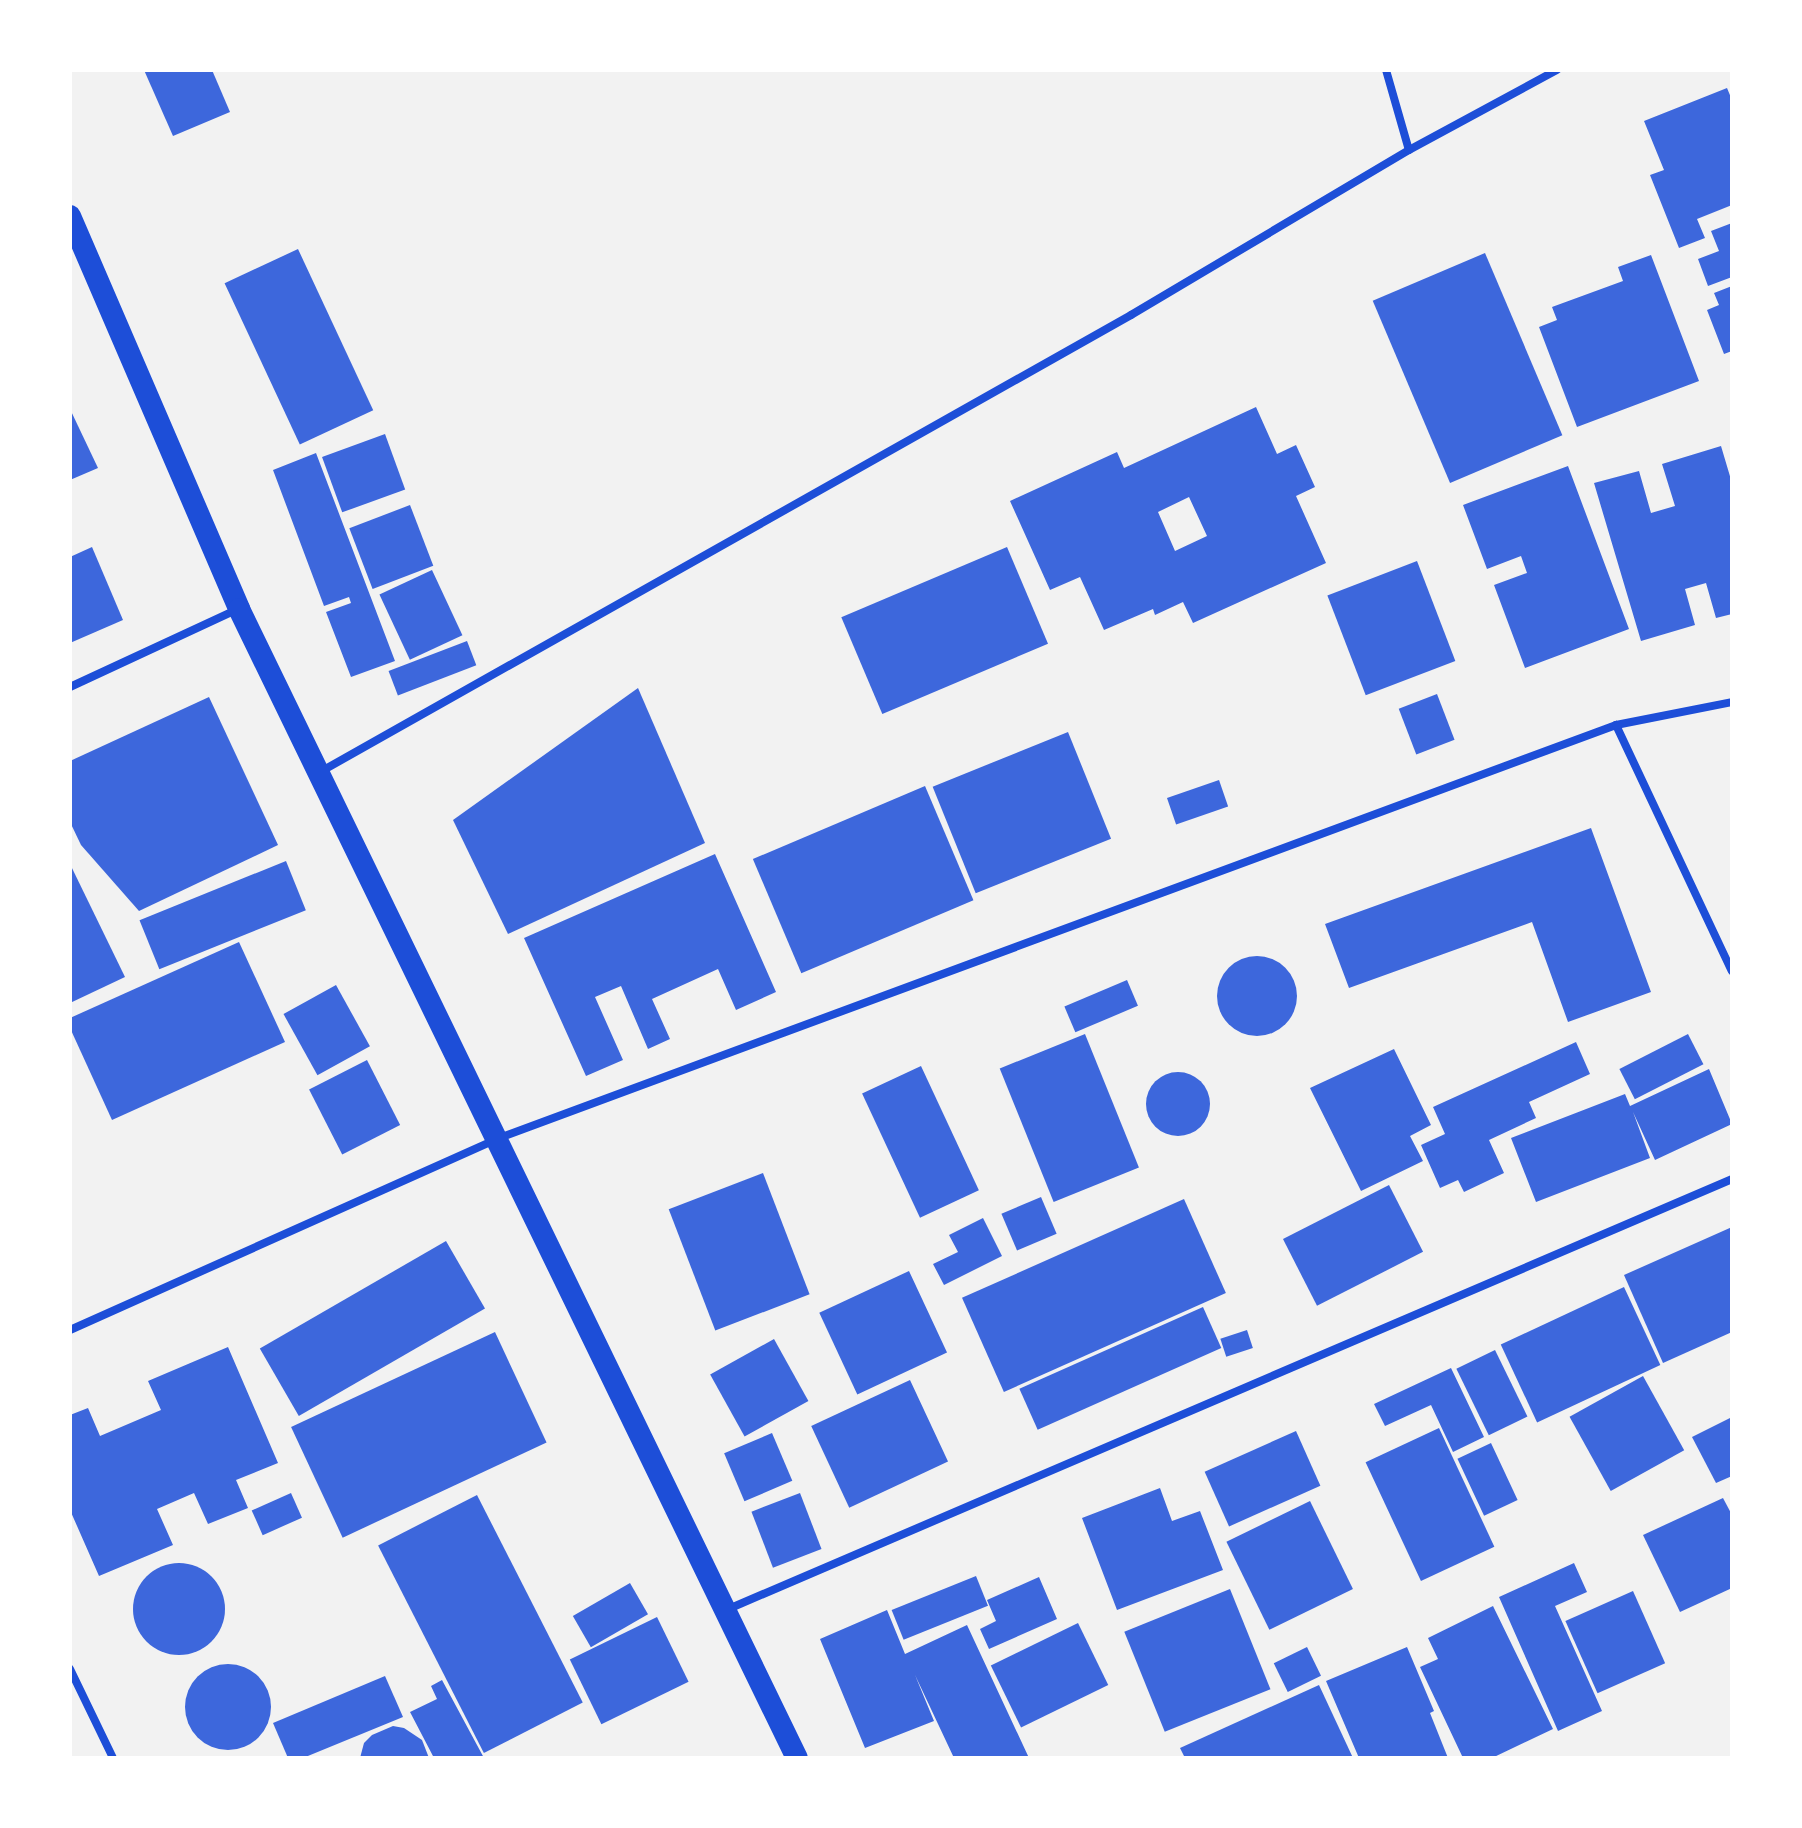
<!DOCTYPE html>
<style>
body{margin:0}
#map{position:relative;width:1802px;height:1828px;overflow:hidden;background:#f2f2f2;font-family:Quicksand,sans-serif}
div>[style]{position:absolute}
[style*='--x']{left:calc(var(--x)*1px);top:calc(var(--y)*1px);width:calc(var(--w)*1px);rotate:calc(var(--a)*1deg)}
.building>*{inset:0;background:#3d67dc;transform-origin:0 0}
.round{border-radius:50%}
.minor>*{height:8px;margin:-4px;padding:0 4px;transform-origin:4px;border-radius:4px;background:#1d4ed8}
.trunk>*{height:22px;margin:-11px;padding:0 11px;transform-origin:11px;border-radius:11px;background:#1d4ed8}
span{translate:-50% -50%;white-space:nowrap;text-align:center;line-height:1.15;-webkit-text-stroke:6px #fff;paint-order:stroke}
.frame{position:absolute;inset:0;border:72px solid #fff;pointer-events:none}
</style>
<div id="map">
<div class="building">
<i style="clip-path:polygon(144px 70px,212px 70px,230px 112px,173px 136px)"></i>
<i style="clip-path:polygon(1727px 88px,1732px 100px,1732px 205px,1697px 219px,1705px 238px,1679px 248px,1650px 175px,1664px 170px,1644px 121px)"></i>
<i style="clip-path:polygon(1732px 223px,1732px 277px,1708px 286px,1698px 259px,1719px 251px,1711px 231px)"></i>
<i style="left:298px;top:249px;width:178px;height:81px;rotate:65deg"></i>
<i style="left:1485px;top:253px;width:198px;height:122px;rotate:67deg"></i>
<i style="clip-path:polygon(1651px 255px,1699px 381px,1577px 427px,1539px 327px,1557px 320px,1552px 307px,1623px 281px,1618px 267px)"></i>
<i style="clip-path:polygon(1732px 286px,1732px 351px,1724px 354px,1707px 310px,1719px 305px,1714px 293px)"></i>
<i style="clip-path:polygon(evenodd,1256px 407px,1277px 454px,1296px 445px,1315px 487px,1296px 496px,1326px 563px,1193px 623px,1183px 602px,1155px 615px,1153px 609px,1104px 630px,1080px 577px,1050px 590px,1010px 501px,1117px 452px,1124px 468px,1256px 407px,1189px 497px,1207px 536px,1175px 551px,1158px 512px,1189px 497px)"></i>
<i style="clip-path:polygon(70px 409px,98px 468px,70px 480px)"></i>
<i style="left:385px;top:434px;width:59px;height:67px;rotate:70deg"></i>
<i style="clip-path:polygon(1721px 446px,1732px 483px,1732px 614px,1716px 618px,1706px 583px,1685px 589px,1695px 625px,1641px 641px,1594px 483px,1639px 471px,1651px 513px,1675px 506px,1662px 464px)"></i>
<i style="clip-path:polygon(316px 453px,395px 661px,351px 677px,326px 612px,351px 603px,349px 597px,324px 606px,273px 470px)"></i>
<i style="clip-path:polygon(1568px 466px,1629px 629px,1525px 668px,1494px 585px,1527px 573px,1521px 556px,1487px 569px,1463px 505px)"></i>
<i style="left:410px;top:505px;width:65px;height:65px;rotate:69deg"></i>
<i style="clip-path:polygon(92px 547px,123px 620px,70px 643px,70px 557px)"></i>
<i style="left:1007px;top:547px;width:105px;height:180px;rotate:67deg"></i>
<i style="left:1417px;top:561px;width:107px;height:96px;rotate:69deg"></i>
<i style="left:432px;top:570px;width:72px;height:58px;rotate:65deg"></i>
<i style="left:467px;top:641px;width:26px;height:84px;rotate:69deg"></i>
<i style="clip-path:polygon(638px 688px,705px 843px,508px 934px,453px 820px)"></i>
<i style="left:1437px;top:694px;width:49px;height:41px;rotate:69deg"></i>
<i style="clip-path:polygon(209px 697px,278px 845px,139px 911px,81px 845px,70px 822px,70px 761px)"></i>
<i style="left:1068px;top:732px;width:115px;height:146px;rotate:68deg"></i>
<i style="left:1219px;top:780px;width:28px;height:55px;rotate:71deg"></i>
<i style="left:925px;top:786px;width:124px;height:187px;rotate:67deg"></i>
<i style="clip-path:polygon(1591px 828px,1651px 992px,1568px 1022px,1532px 922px,1349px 988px,1325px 924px)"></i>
<i style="clip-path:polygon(715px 854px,776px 992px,736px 1010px,718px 969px,652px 999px,670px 1039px,648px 1049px,621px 986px,595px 997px,623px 1060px,586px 1076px,524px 938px)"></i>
<i style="left:286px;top:861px;width:53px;height:158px;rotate:68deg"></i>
<i style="clip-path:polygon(70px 864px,125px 977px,70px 1003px)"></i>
<i style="clip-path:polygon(239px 942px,285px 1042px,112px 1120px,70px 1028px,70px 1018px)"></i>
<i class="round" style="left:1217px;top:956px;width:80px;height:80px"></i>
<i style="left:1127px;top:980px;width:28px;height:68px;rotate:67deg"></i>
<i style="left:336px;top:985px;width:70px;height:60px;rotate:61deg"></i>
<i style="left:1085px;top:1034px;width:144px;height:92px;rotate:68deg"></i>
<i style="left:1688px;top:1034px;width:34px;height:77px;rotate:63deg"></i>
<i style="clip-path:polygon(1576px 1042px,1590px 1074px,1529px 1102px,1536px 1118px,1489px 1140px,1504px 1173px,1464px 1192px,1458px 1180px,1440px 1188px,1421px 1145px,1445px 1134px,1433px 1107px)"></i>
<i style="clip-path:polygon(1394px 1049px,1431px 1125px,1410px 1136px,1423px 1161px,1361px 1191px,1310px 1088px)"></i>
<i style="left:367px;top:1060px;width:73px;height:65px;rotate:63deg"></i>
<i style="left:921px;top:1066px;width:137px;height:65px;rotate:65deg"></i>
<i style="clip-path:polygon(1709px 1069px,1732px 1124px,1655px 1160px,1633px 1112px,1650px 1158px,1536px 1202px,1511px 1138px,1625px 1094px,1630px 1106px)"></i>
<i class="round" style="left:1146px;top:1072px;width:64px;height:64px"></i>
<i style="left:763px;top:1173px;width:130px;height:101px;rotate:69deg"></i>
<i style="left:1389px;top:1185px;width:75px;height:119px;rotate:63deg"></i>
<i style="left:1041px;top:1197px;width:40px;height:43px;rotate:67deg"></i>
<i style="left:1184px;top:1199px;width:103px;height:243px;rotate:66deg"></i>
<i style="clip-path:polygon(983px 1218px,1002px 1256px,944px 1285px,933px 1264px,958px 1252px,949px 1235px)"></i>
<i style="clip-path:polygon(1732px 1227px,1732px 1332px,1663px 1363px,1624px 1275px)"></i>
<i style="left:446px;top:1241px;width:78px;height:215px;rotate:60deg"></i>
<i style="left:909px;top:1271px;width:90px;height:99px;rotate:65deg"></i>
<i style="left:1624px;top:1287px;width:86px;height:136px;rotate:65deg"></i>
<i style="left:1203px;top:1307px;width:45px;height:201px;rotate:66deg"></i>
<i style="left:1247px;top:1330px;width:19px;height:28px;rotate:72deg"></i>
<i style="left:495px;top:1332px;width:122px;height:225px;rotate:65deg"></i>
<i style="left:774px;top:1339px;width:71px;height:73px;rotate:61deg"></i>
<i style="clip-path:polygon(228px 1347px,278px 1463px,236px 1480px,248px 1508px,208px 1524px,194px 1493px,157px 1509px,173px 1545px,99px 1576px,70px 1510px,70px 1415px,88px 1408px,100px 1436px,161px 1410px,148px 1381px)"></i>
<i style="left:1495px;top:1350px;width:74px;height:43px;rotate:64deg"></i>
<i style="clip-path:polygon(1451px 1368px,1484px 1437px,1453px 1452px,1431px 1405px,1385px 1426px,1374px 1404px)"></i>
<i style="left:1643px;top:1376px;width:85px;height:84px;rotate:61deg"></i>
<i style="left:910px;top:1380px;width:90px;height:109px;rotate:65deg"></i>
<i style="clip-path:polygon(1732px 1417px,1732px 1476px,1716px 1483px,1692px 1437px)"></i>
<i style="left:1439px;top:1428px;width:131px;height:81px;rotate:65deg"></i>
<i style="left:1296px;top:1431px;width:60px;height:100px;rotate:66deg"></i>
<i style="left:772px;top:1433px;width:52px;height:52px;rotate:67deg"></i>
<i style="left:1491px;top:1443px;width:63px;height:37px;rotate:65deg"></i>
<i style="clip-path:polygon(1160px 1488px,1172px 1521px,1200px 1511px,1223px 1570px,1117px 1610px,1082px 1518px)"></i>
<i style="left:291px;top:1493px;width:27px;height:43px;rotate:66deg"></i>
<i style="left:800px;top:1493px;width:60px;height:52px;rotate:69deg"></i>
<i style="left:477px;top:1495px;width:233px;height:111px;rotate:63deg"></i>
<i style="clip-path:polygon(1723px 1498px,1732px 1515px,1732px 1588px,1680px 1612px,1643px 1535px)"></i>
<i style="left:1310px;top:1501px;width:98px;height:93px;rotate:64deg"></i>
<i style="clip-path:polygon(1574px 1563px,1587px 1592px,1555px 1606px,1602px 1711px,1558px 1731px,1499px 1597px)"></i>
<i class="round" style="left:133px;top:1563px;width:92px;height:92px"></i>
<i style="left:976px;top:1576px;width:32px;height:91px;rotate:68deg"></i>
<i style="clip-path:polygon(1039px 1577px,1057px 1619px,989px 1649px,980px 1629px,996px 1621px,987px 1600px)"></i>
<i style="left:630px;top:1583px;width:36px;height:66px;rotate:60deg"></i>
<i style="left:1230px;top:1589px;width:108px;height:114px;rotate:68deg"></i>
<i style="left:1633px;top:1591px;width:79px;height:74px;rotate:66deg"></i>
<i style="clip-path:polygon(1493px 1606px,1553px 1729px,1492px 1758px,1463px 1758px,1420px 1667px,1438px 1659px,1428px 1638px)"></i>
<i style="clip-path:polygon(887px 1610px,905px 1654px,967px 1625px,1029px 1758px,954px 1758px,915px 1675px,934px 1721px,865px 1748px,820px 1639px)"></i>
<i style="left:657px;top:1617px;width:72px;height:97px;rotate:64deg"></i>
<i style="left:1078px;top:1623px;width:69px;height:97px;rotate:64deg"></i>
<i style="left:1307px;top:1647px;width:32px;height:37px;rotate:64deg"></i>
<i style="clip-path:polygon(1407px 1647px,1434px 1711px,1430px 1713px,1448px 1758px,1359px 1758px,1326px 1681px)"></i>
<i class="round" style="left:185px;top:1664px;width:86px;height:86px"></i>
<i style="clip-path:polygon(385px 1676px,403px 1717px,303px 1758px,288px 1758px,273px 1723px)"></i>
<i style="clip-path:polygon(442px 1680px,484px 1758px,434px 1758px,410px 1712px,437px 1699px,431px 1686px)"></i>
<i style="clip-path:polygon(1319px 1685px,1353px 1758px,1185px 1758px,1180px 1748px)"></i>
<i style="clip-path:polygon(393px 1726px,404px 1728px,422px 1740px,429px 1758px,360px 1758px,364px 1743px,372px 1735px)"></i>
</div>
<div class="minor">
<i style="--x:1386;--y:70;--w:83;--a:74"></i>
<i style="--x:70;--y:687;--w:185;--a:-24.9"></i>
<i style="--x:1616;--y:725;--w:272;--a:64.8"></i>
<i style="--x:320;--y:772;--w:931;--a:-29.4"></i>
<i style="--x:1131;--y:315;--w:323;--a:-30.7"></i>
<i style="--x:1409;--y:150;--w:168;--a:-28.4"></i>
<i style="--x:70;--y:1330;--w:470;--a:-24.1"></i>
<i style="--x:499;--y:1138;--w:1191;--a:-20.29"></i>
<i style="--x:1616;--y:725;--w:118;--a:-11.2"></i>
<i style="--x:726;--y:1610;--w:1094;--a:-23.19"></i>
<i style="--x:70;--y:1669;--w:99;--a:64.2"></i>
</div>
<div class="trunk">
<i style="--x:70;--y:216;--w:428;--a:66.7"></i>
<i style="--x:239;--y:609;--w:1277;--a:64.1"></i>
</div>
<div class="frame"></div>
</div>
